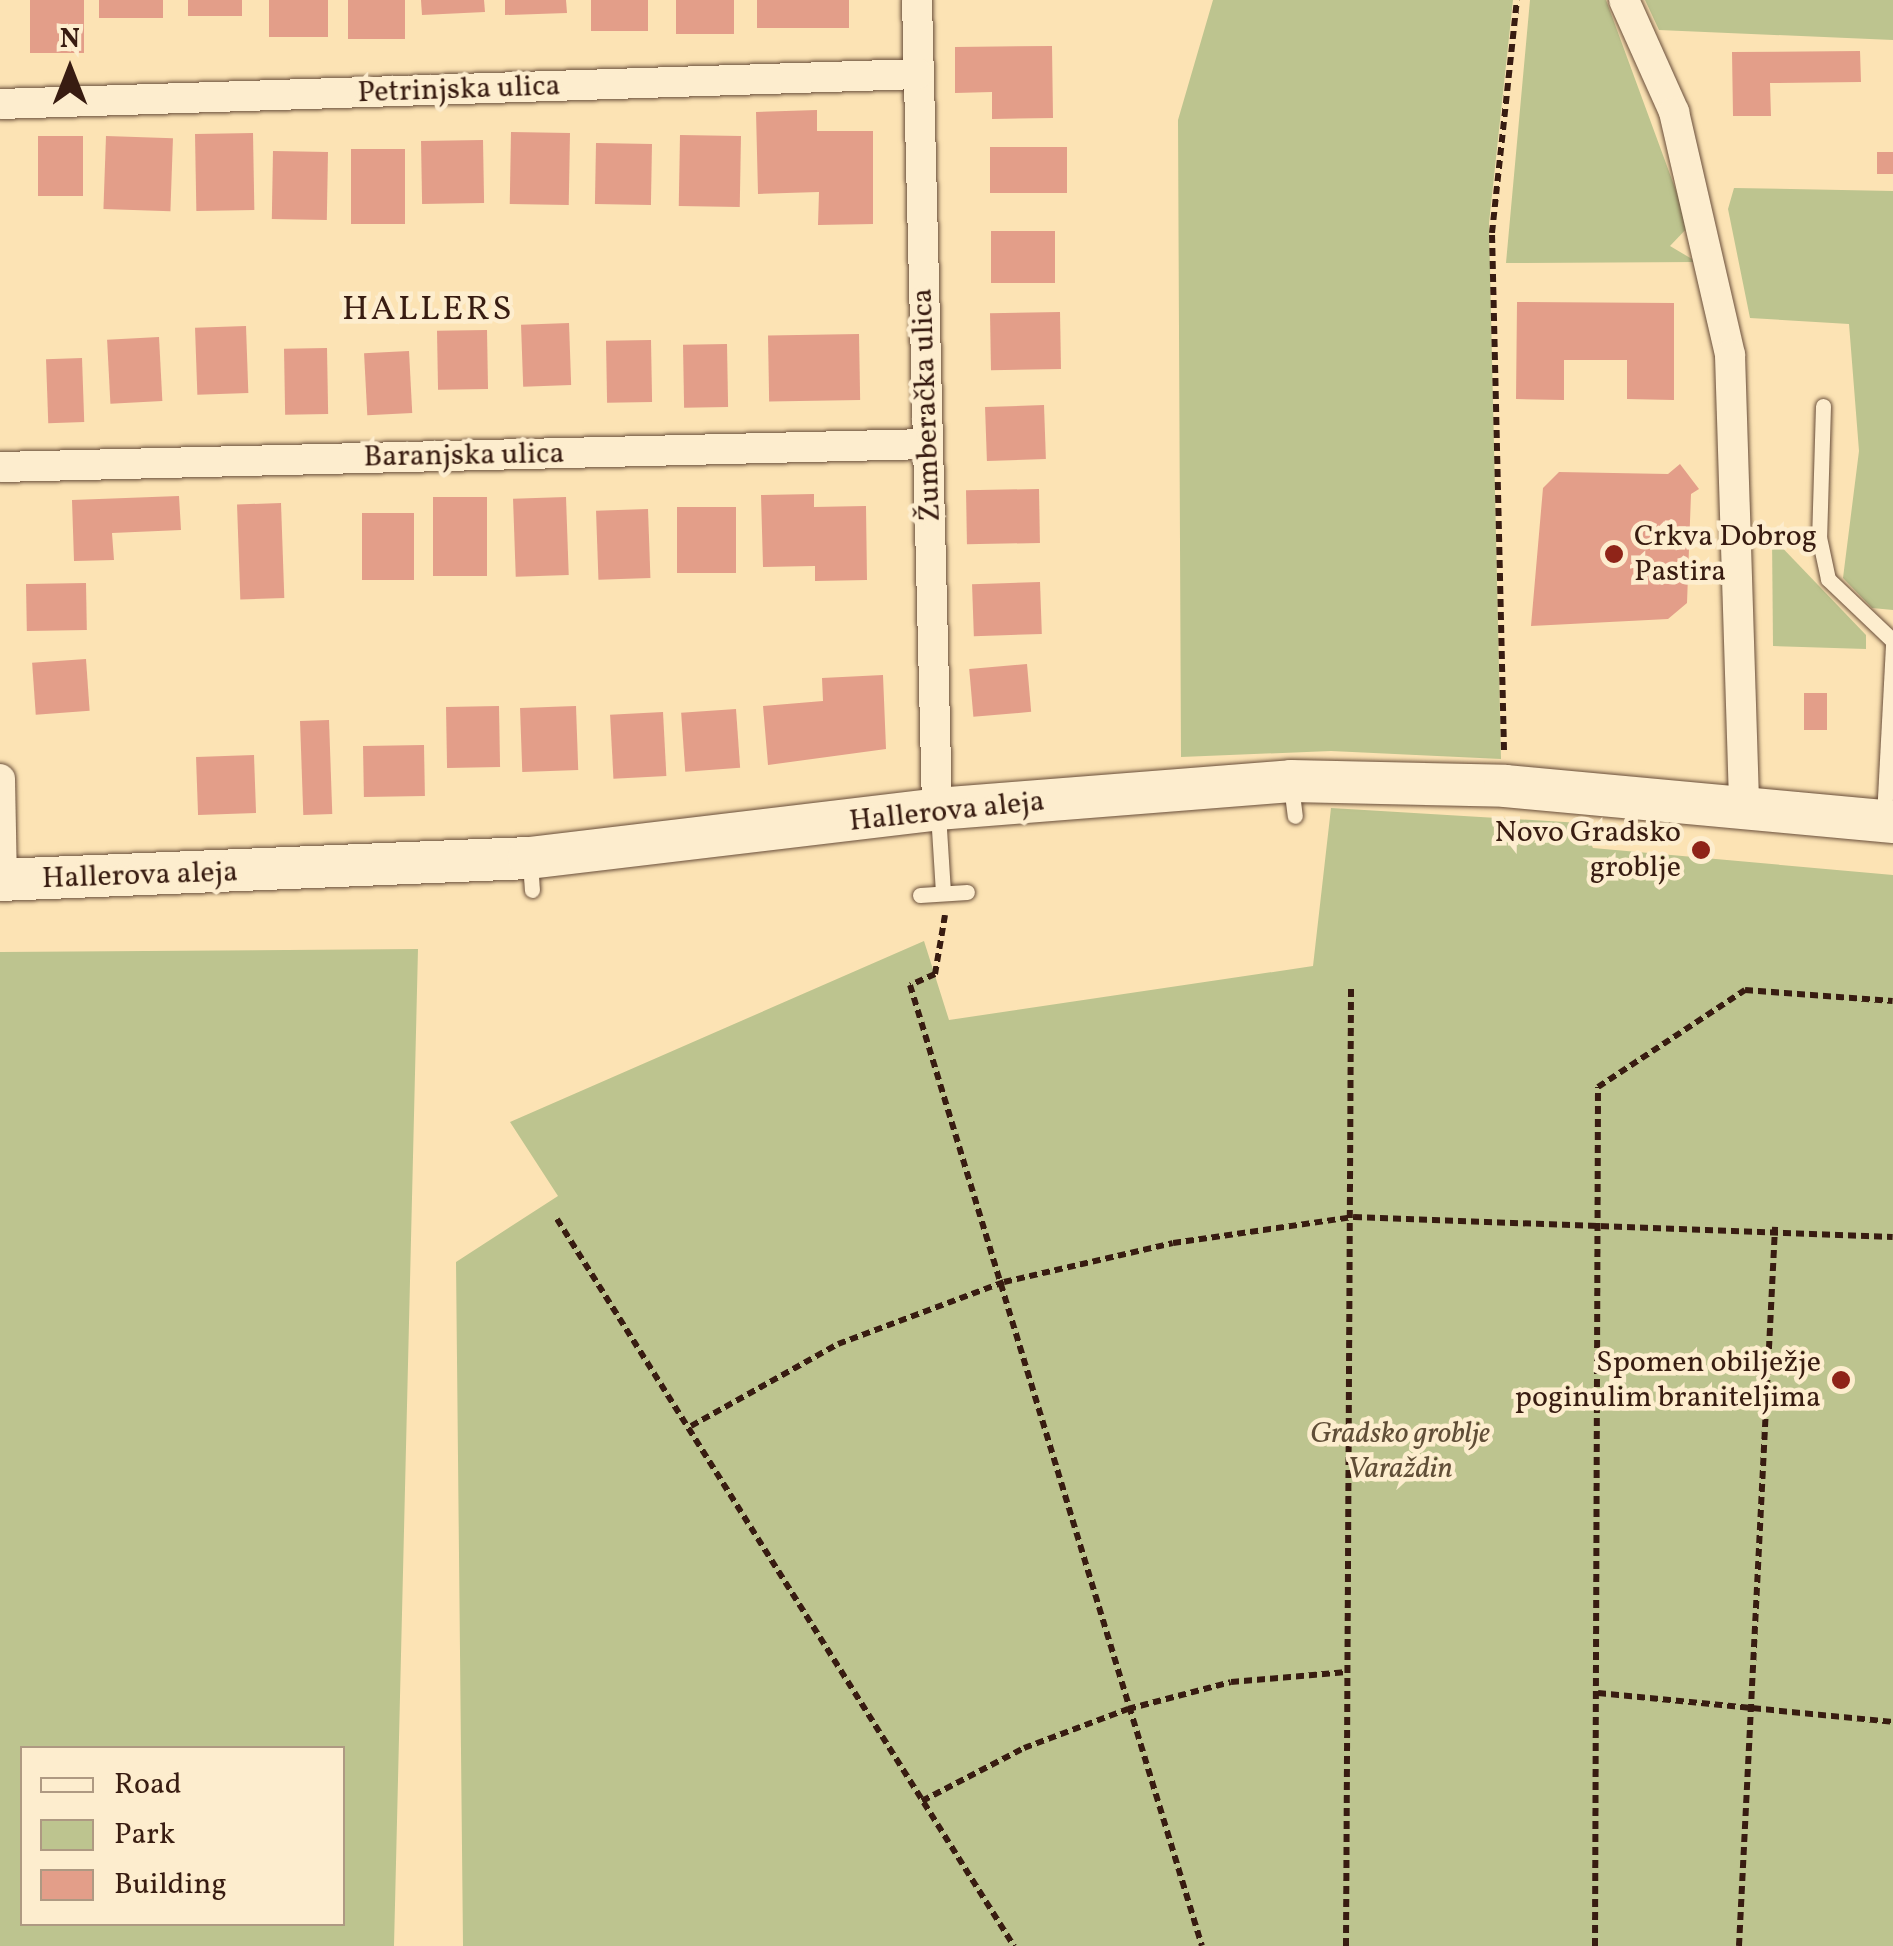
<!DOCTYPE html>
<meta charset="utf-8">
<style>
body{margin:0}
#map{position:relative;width:1893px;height:1946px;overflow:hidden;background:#fce3b4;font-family:Vollkorn,serif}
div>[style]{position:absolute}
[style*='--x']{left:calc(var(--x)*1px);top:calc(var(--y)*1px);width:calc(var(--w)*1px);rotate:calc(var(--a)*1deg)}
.green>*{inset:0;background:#bdc48f}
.building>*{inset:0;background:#e39e89;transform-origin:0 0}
.path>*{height:6px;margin-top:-3px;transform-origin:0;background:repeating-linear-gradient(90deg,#381c11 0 8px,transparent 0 13px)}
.roads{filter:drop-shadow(0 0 2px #694e3a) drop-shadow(0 0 2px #694e3a)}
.service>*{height:15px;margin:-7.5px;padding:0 7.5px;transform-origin:7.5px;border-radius:7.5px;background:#fdedce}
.minor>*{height:30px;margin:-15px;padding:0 15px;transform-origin:15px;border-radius:15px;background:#fdedce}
.secondary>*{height:42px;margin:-21px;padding:0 21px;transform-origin:21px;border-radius:21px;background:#fdedce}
.dots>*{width:28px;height:28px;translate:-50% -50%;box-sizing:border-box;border:5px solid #fdedce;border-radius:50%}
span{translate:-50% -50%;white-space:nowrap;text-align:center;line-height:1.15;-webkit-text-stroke:9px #fdedce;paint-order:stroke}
.street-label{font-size:30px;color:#381c11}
.poi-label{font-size:30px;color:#381c11}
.left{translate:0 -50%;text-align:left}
.right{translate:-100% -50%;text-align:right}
.park-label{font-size:30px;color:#604e37;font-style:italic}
.quarter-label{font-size:35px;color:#381c11;letter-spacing:2.5px}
.legend{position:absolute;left:20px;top:1746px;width:325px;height:180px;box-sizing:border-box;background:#fdedce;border:2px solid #ae9982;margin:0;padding:12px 18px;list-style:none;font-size:30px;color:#381c11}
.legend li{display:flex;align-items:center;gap:20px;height:50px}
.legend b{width:50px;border:2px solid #ae9982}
.north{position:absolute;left:20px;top:20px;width:100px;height:100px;-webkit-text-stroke:8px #fdedce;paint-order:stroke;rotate:0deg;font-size:28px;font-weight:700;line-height:40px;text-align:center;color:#381c11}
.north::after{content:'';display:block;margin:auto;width:35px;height:45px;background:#381c11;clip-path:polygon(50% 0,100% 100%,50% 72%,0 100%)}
</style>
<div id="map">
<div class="green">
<i style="clip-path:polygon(1213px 0,1513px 0,1489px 223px,1501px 759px,1331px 751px,1181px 757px,1178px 120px)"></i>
<i style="clip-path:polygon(1530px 0,1606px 0,1689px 226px,1670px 246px,1697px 262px,1506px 263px)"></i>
<i style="clip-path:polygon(1645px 0,1893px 0,1893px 40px,1659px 30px)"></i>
<i style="clip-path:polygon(1734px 188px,1893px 191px,1893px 610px,1872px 608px,1843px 578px,1859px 451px,1849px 324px,1750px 318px,1728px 209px)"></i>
<i style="clip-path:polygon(1772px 537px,1866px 635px,1866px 649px,1773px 646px)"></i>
<i style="clip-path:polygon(1331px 808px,1581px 823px,1593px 848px,1893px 875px,1893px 1946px,463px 1946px,456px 1262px,558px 1196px,510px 1122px,924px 941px,949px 1020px,1313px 966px)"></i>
<i style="clip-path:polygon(evenodd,418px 949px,394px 1946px,0 1946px,0 952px,418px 949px,22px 1748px,342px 1748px,342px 1924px,22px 1924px,22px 1748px)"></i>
</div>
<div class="building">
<i style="left:30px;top:0;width:54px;height:53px"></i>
<i style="left:99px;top:0;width:64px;height:18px"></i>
<i style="left:188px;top:0;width:54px;height:16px"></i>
<i style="left:269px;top:0;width:59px;height:37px"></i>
<i style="left:348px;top:0;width:57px;height:39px"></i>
<i style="clip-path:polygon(421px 0,484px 0,485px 12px,422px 15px)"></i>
<i style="clip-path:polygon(505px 0,566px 0,567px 13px,505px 15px)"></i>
<i style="left:591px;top:0;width:57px;height:31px"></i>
<i style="left:676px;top:0;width:58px;height:34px"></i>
<i style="left:757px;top:0;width:92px;height:28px"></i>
<i style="clip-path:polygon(1052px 46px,1053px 118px,992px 119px,992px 92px,955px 93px,955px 47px)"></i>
<i style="clip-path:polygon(1860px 51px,1861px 82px,1770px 83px,1771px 116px,1733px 116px,1732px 52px)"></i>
<i style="clip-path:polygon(817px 110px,817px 131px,873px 131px,873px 224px,818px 225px,819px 192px,758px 194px,756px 112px)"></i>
<i style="left:511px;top:132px;width:59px;height:72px;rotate:1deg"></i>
<i style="left:253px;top:133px;width:77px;height:58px;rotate:89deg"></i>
<i style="left:680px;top:135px;width:61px;height:71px;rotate:1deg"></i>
<i style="left:38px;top:136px;width:45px;height:60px"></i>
<i style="left:106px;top:136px;width:67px;height:73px;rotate:2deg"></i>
<i style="left:483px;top:140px;width:63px;height:62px;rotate:89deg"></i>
<i style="left:596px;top:143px;width:56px;height:61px;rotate:1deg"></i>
<i style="left:990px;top:147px;width:77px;height:46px"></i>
<i style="left:351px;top:149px;width:54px;height:75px"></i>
<i style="left:273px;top:151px;width:55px;height:68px;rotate:1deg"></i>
<i style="left:1877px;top:152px;width:16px;height:22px"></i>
<i style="left:991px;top:231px;width:64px;height:52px"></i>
<i style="clip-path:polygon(1517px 302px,1674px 303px,1674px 400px,1627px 399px,1627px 360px,1564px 360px,1564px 400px,1516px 399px)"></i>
<i style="left:1060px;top:312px;width:57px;height:70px;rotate:89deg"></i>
<i style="left:569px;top:323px;width:62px;height:48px;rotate:88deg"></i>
<i style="left:246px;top:326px;width:67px;height:51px;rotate:88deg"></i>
<i style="left:487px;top:330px;width:59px;height:50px;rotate:89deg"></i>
<i style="left:859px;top:334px;width:66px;height:91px;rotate:89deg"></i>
<i style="left:159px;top:337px;width:64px;height:52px;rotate:87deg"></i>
<i style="left:651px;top:340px;width:62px;height:45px;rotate:89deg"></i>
<i style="left:727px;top:344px;width:63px;height:44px;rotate:89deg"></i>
<i style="left:327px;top:348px;width:66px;height:43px;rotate:89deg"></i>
<i style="left:409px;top:351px;width:62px;height:45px;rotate:87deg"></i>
<i style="left:82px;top:358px;width:64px;height:36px;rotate:88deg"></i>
<i style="left:1044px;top:405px;width:54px;height:59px;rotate:88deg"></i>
<i style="clip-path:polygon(1680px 464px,1699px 489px,1691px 494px,1687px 603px,1668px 619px,1531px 626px,1543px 488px,1559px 472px,1668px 474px)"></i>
<i style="left:1039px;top:489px;width:54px;height:73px;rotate:89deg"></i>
<i style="clip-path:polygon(814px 494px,814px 507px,866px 506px,867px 580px,815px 581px,815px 566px,763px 567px,761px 495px)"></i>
<i style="clip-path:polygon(179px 496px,181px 530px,112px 533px,114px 560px,74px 561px,72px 500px)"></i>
<i style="left:433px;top:497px;width:54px;height:79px"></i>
<i style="left:566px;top:497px;width:78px;height:53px;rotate:88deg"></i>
<i style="left:281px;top:503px;width:95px;height:44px;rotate:88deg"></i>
<i style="left:677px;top:507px;width:59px;height:66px"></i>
<i style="left:648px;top:509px;width:69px;height:52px;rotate:88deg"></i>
<i style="left:362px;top:513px;width:52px;height:67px"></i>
<i style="left:1040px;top:582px;width:52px;height:68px;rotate:88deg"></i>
<i style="left:86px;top:583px;width:47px;height:60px;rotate:89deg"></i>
<i style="left:86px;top:659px;width:52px;height:54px;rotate:86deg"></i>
<i style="left:1027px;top:664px;width:48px;height:58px;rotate:85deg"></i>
<i style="clip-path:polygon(883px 675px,886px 749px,768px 765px,763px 706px,823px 701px,822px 678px)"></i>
<i style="left:1804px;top:693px;width:23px;height:37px"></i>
<i style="left:499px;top:706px;width:61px;height:53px;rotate:89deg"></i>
<i style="left:576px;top:706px;width:64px;height:56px;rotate:88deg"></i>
<i style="left:736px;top:709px;width:59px;height:55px;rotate:86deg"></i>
<i style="left:663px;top:712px;width:64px;height:53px;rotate:87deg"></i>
<i style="left:329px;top:720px;width:94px;height:29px;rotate:88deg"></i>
<i style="left:424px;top:745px;width:51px;height:61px;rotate:89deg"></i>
<i style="left:254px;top:755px;width:58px;height:58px;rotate:88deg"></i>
</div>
<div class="path">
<i style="--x:1504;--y:750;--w:517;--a:-91.33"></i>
<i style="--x:1492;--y:233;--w:234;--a:-83.9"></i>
<i style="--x:945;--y:915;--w:60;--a:99.6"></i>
<i style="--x:935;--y:974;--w:27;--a:156"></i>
<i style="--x:910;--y:985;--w:1004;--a:73.1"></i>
<i style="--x:557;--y:1219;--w:859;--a:57.85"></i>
<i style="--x:691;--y:1426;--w:168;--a:-29.2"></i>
<i style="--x:838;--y:1344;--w:177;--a:-20.5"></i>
<i style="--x:1004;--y:1282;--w:173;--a:-13"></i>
<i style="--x:1173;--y:1243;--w:183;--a:-8.2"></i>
<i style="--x:1354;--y:1217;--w:539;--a:2.13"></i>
<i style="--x:1598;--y:1693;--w:296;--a:5.6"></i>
<i style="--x:922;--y:1801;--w:115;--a:-27.5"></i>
<i style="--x:1024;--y:1748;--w:111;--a:-20.6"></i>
<i style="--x:1128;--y:1709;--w:106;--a:-14.7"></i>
<i style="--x:1231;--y:1682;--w:116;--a:-4.9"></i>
<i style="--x:1346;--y:1946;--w:961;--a:-89.7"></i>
<i style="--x:1595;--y:1946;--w:859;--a:-89.8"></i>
<i style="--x:1598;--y:1087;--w:176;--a:-33.4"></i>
<i style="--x:1745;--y:990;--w:148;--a:4.3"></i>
<i style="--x:1739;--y:1946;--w:720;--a:-87.13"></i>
</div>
<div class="roads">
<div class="service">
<i style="--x:1823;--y:406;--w:131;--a:91.7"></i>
<i style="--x:1819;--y:537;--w:43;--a:77.9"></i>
<i style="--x:1828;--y:579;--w:90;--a:43.6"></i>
<i style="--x:1291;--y:785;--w:31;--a:83"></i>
<i style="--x:938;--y:813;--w:80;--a:86.4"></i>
<i style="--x:1884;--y:817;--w:173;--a:-87"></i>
<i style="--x:530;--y:862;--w:28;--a:86"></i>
<i style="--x:920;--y:895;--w:47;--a:-3.7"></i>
</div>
<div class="minor">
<i style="--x:917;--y:0;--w:809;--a:88.58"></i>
<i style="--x:1624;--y:0;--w:123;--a:65.9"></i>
<i style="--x:1674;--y:112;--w:249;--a:77"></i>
<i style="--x:1730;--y:355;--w:452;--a:88.2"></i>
<i style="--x:0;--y:104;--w:918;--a:-1.87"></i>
<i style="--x:0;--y:467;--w:928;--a:-1.42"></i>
<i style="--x:0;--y:779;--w:101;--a:88.9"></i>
</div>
<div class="secondary">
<i style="--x:0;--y:880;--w:529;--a:-2.38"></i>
<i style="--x:529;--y:858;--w:411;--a:-6.8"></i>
<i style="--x:937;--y:809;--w:355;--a:-4.5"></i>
<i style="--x:1291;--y:781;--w:214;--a:1.3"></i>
<i style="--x:1505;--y:786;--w:390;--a:5.3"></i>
</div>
</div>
<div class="dots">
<i style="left:1614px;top:554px;background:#8f2418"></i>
<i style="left:1701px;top:850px;background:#8f2418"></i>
<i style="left:1841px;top:1380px;background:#8f2418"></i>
</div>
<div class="street-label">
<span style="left:459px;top:90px;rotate:-2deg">Petrinjska ulica</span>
<span style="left:927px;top:405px;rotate:-92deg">Žumberačka ulica</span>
<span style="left:464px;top:456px;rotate:-1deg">Baranjska ulica</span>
<span style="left:947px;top:812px;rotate:-6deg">Hallerova aleja</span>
<span style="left:140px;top:876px;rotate:-2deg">Hallerova aleja</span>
</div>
<div class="poi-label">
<span class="left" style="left:1634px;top:554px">Crkva Dobrog<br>Pastira</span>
<span class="right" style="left:1681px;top:850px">Novo Gradsko<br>groblje</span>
<span class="right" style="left:1821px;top:1380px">Spomen obilježje<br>poginulim braniteljima</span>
</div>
<div class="park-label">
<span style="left:1400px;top:1451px">Gradsko groblje<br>Varaždin</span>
</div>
<div class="quarter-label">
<span style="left:428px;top:310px">HALLERS</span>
</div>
<ul class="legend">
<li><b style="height:12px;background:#fdedce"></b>Road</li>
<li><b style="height:28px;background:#bdc48f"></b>Park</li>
<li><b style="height:28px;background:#e39e89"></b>Building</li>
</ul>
<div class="north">N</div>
</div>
